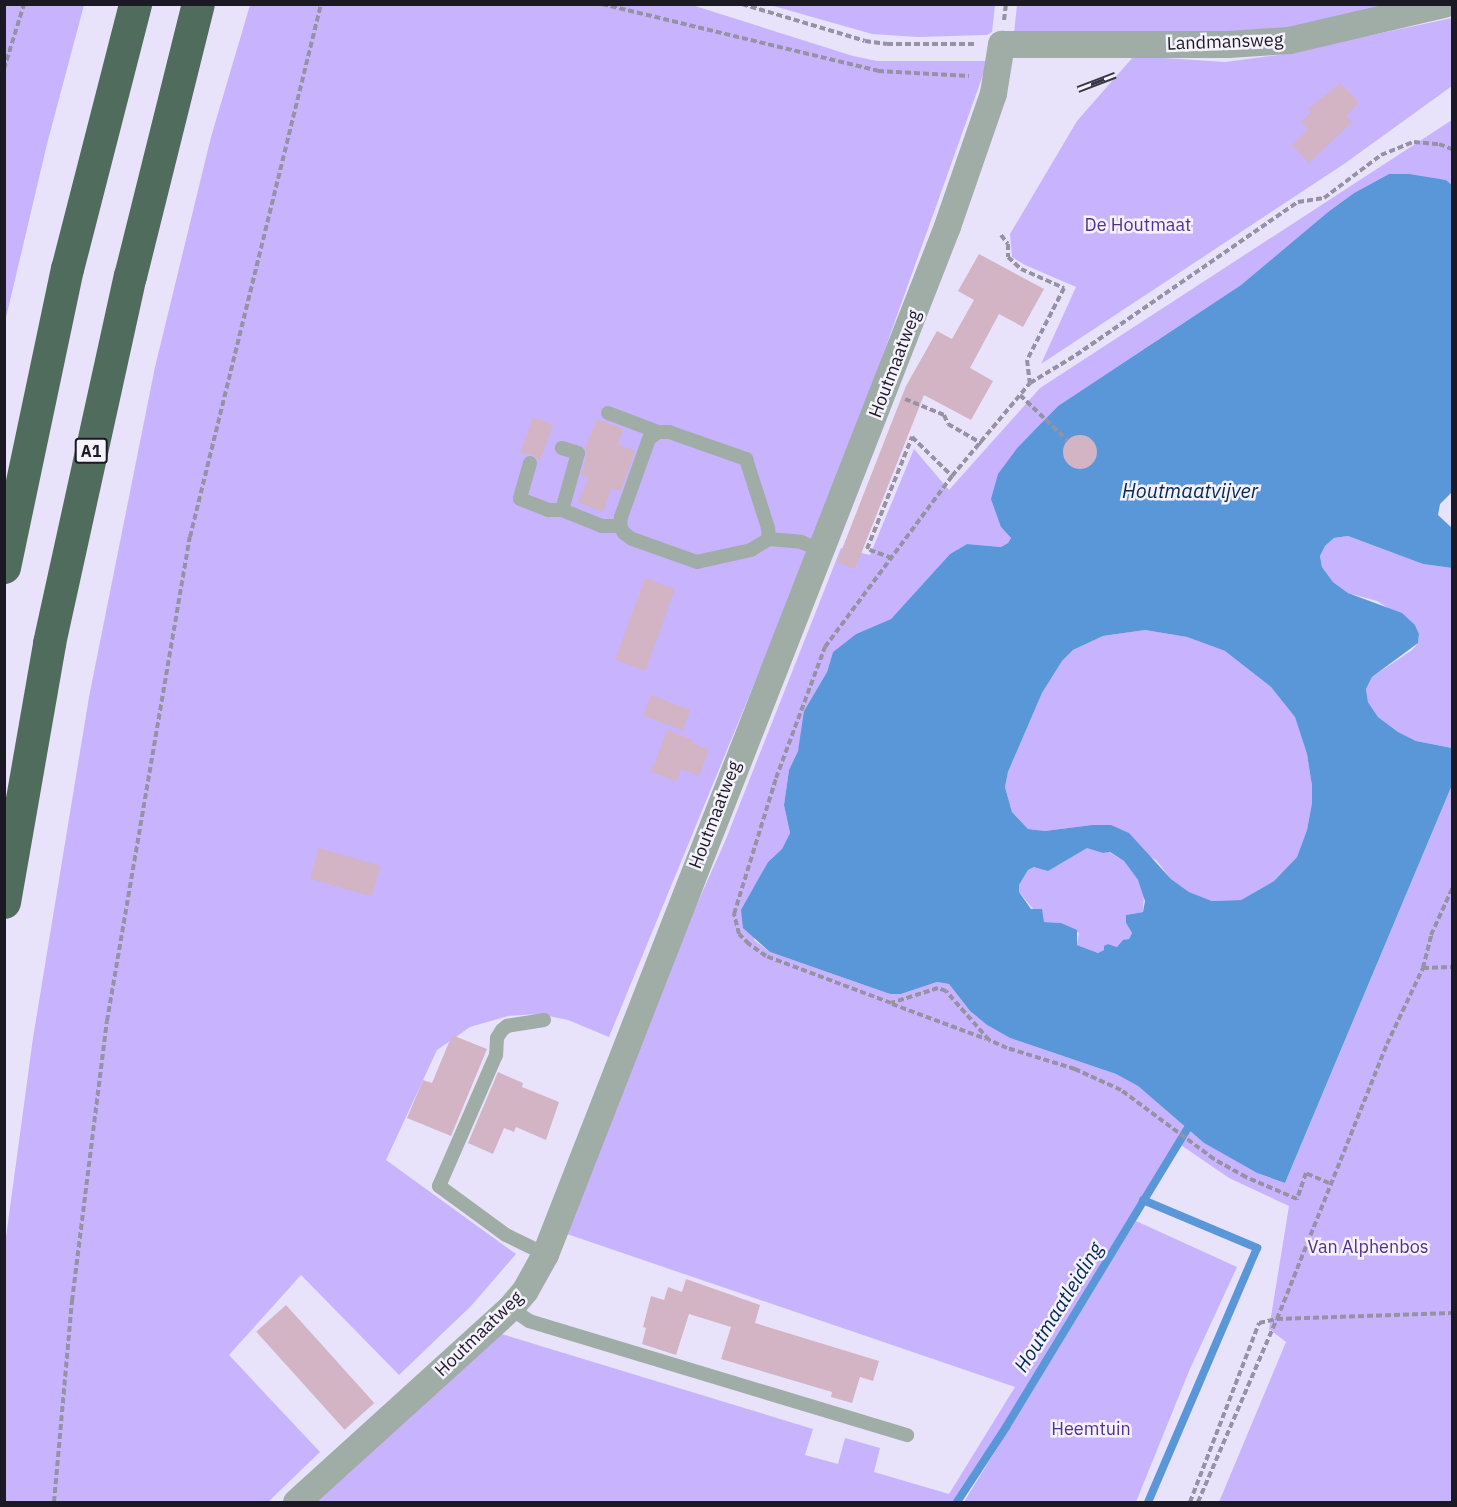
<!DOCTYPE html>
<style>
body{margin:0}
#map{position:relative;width:1457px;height:1507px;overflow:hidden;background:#e8e3fb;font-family:"IBM Plex Sans",sans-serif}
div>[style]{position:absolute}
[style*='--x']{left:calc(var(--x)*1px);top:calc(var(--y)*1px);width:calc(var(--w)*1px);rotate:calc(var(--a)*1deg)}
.green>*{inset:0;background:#c8b3ff}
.water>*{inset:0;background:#5a97d8}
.stream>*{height:8px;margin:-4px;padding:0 4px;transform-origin:4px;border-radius:4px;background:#5a97d8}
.building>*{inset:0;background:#d2b4c5;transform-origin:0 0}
.round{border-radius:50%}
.path>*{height:4px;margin-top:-2px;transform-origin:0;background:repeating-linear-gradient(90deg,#9692a4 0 6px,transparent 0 9px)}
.service>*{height:14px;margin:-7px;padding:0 7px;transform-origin:7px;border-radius:7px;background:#a0ada6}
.minor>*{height:27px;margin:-13.5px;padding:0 13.5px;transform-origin:13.5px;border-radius:13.5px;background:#a0ada6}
.motorway>*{height:33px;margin:-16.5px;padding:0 16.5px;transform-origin:16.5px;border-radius:16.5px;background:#506c5d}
.rail>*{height:7px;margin-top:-3.5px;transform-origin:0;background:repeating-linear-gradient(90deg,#f5f2fe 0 14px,#383642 0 28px);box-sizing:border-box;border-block:2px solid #383642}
span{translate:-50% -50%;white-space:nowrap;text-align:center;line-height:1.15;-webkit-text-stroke:5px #f5f2fe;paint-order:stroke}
.shield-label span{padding:2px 4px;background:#f5f2fe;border:2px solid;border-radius:4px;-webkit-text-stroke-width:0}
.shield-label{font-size:16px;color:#1b1923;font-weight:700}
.street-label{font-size:18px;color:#1b1923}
.park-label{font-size:18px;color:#53308d}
.water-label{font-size:20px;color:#002a53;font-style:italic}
.frame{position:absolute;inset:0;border:6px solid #1b1923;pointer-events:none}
</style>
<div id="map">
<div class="green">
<i style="clip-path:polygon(5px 4px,84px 5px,47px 144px,5px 322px)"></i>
<i style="clip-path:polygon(250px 5px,692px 5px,853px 56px,877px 61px,988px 61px,840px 475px,609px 1037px,568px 1020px,538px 1014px,508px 1016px,470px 1027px,437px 1050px,386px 1160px,516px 1254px,471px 1306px,399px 1375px,301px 1275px,229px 1355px,320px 1452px,268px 1502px,5px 1502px,6px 1237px,33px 1038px,89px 697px,155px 367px,211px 137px)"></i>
<i style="clip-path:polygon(770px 5px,995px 4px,995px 5px,992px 32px,987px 35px,918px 37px,872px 34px)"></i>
<i style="clip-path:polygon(1017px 5px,1386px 5px,1282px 29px,1224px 34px,1014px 33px)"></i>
<i style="clip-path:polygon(1452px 18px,1452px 86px,1344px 164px,1041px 364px,1076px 287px,1025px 265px,1012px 257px,1010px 234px,1077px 121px,1134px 56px,1225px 62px,1278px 55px)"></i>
<i style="clip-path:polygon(1452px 120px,1452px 185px,1446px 180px,1389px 174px,1354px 193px,1328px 212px,1241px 285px,1058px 406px,1018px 447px,1001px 527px,1011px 538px,1008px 543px,1001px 547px,967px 544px,950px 554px,891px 619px,856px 634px,833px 652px,827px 672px,804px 711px,804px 726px,798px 751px,789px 770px,784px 805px,790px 833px,782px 849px,768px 862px,757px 884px,754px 940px,770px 952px,890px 994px,901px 994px,937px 982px,949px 984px,970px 1011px,987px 1025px,1010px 1038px,1116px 1074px,1138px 1086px,1204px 1143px,1257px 1173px,1285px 1183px,1452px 785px,1452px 1502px,1219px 1502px,1286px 1342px,1269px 1329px,1289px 1206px,1229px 1178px,1178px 1143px,1006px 1427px,957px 1502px,309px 1502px,495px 1332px,813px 1429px,805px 1455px,838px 1464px,845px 1438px,880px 1448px,874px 1472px,949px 1494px,1015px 1387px,564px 1233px,635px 1043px,726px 839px,841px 548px,870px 555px,914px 449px,949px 490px,1040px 388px)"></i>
<i style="clip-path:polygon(1348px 536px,1423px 564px,1452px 568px,1452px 748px,1416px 741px,1398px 732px,1378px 717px,1368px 702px,1366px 689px,1372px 677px,1412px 650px,1418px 643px,1419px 634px,1415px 625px,1377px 601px,1348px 593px,1333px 582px,1322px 567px,1320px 556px,1325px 546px,1334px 538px)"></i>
<i style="clip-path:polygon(1145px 630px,1187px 637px,1225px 651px,1271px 687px,1295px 716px,1307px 754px,1312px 786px,1312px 803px,1307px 830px,1297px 857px,1274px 881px,1241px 900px,1212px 901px,1189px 892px,1171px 879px,1156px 860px,1092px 825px,1045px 831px,1028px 829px,1012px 812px,1005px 787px,1008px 772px,1042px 693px,1062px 661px,1073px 650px,1103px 636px)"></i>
<i style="clip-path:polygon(1087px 847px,1103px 853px,1109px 852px,1124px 861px,1138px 880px,1144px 894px,1143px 912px,1126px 915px,1126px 923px,1132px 933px,1129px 939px,1117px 947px,1108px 944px,1104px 950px,1098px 953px,1077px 945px,1079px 933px,1061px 923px,1044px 922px,1019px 892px,1019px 885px,1028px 870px,1034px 867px,1052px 867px)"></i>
<i style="clip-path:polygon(1136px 1221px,1237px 1267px,1189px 1371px,1136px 1502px,964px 1502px)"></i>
</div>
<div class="water">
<i style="clip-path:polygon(evenodd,1389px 174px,1409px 174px,1446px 180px,1452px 185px,1452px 492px,1440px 504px,1438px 515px,1452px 528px,1452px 568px,1423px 564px,1348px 536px,1334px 538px,1325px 546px,1320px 556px,1322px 567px,1333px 582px,1348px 593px,1402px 613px,1415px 625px,1419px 634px,1418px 643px,1372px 677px,1366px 689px,1368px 702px,1378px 717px,1398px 732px,1416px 741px,1452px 748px,1452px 785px,1285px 1183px,1257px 1173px,1204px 1143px,1138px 1086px,1116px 1074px,1010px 1038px,987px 1025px,970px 1011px,949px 984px,937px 982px,901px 994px,890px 994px,770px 952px,743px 928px,741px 910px,768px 862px,782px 849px,790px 833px,784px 805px,789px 770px,798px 751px,804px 711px,827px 672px,833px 652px,856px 634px,891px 619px,950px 554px,967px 544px,1001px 547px,1008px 543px,1011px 538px,1001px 527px,991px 499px,998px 474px,1018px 447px,1058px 406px,1241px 285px,1328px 212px,1354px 193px,1389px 174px,1145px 630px,1187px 637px,1225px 651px,1271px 687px,1295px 717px,1307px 754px,1312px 786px,1312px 803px,1307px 830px,1297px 857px,1274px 881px,1241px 900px,1212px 901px,1189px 892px,1171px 879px,1129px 833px,1111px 825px,1092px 825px,1045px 831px,1028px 829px,1012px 812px,1005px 787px,1008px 772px,1042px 693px,1062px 661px,1073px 650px,1103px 636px,1145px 630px,1389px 174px,1087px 848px,1103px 853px,1110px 852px,1124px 861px,1138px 880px,1145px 901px,1143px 912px,1126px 915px,1126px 923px,1132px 933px,1129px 939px,1123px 940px,1117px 947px,1108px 944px,1104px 946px,1104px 950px,1098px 953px,1077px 945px,1077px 930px,1061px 923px,1044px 922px,1042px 909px,1031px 909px,1019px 892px,1019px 885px,1028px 870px,1034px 867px,1048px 871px,1087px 848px)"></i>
</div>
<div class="stream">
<i style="--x:1143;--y:1200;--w:124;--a:22.8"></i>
<i style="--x:1257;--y:1248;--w:276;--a:113.2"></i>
<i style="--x:957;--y:1502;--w:90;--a:-56.8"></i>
<i style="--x:1006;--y:1427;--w:349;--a:-58.7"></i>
</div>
<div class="building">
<i style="clip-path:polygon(1340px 83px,1359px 102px,1346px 116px,1352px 122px,1309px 163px,1292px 145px,1308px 129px,1301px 122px,1311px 112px,1308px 109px)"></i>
<i style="clip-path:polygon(979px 254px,1044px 289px,1023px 327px,999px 314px,970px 368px,993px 381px,971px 420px,924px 395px,855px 569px,837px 562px,906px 386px,937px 331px,952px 339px,974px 300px,958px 291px)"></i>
<i style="clip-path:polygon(533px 417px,553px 425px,540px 461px,533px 455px,520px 453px)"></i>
<i style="clip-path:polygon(597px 419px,623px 429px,618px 444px,635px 451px,621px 491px,612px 488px,603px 512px,578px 502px,588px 478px,581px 475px,587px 455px,585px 448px)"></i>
<i class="round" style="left:1063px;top:435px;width:34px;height:34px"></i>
<i style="left:645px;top:578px;width:32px;height:87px;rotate:20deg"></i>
<i style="left:651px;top:695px;width:42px;height:22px;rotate:21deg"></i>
<i style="clip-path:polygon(667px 730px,693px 740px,692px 743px,709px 750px,699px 776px,681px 769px,677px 781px,651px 772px)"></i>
<i style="left:319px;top:848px;width:64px;height:32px;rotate:16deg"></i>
<i style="clip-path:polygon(452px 1035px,487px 1049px,451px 1136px,407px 1118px,423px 1080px,432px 1083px)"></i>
<i style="clip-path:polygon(498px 1072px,523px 1083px,522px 1087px,559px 1102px,546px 1140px,516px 1127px,514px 1132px,504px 1128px,493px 1154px,468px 1143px)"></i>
<i style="clip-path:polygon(686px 1279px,760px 1305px,755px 1323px,879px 1361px,873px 1381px,860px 1377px,852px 1403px,831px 1397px,832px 1392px,721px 1359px,731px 1327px,689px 1314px,676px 1355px,642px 1344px,646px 1328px,643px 1327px,651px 1296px,664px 1300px,668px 1287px,682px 1292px)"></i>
<i style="left:286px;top:1305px;width:132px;height:40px;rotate:48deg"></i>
</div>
<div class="path">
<i style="--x:602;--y:4;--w:284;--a:13.6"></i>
<i style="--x:878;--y:71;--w:91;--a:3.1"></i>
<i style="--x:742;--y:4;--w:128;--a:16.7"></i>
<i style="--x:865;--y:41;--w:22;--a:8"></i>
<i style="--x:887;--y:44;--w:89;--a:0"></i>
<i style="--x:1004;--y:20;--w:16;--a:-83"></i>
<i style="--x:4;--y:69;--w:68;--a:-72.9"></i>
<i style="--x:1001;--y:235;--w:11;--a:52"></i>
<i style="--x:1008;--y:244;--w:13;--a:90"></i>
<i style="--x:1008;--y:257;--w:18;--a:43"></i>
<i style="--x:1021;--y:269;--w:47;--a:23.8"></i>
<i style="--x:1064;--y:288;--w:81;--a:117.2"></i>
<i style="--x:1027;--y:360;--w:23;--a:83"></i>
<i style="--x:1020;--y:395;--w:66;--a:43.8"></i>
<i style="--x:905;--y:399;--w:42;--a:22.3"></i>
<i style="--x:944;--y:415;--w:10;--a:66"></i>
<i style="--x:948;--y:424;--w:39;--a:30"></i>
<i style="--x:892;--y:558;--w:27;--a:-160"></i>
<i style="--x:867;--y:549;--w:121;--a:-68.1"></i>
<i style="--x:912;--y:437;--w:56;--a:44.3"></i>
<i style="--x:1423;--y:968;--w:29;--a:-2"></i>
<i style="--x:892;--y:1004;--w:100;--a:20.4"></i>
<i style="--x:1329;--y:1183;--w:25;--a:-157"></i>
<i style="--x:1306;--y:1173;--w:28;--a:109"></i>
<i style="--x:1297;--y:1199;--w:56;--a:-156.7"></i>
<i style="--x:1246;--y:1177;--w:37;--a:-151"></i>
<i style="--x:1214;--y:1159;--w:116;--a:-143.4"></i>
<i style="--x:1121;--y:1090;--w:51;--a:-155.5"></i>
<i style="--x:1075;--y:1069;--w:71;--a:-162.8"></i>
<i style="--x:1007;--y:1048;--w:20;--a:-156"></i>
<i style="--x:989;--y:1040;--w:65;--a:-131.3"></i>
<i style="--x:946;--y:991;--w:9;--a:-159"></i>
<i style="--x:938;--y:988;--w:49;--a:162.3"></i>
<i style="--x:891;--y:1003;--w:134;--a:-159.4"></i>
<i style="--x:766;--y:956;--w:21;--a:-145"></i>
<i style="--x:749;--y:944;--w:14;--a:-135"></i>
<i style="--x:739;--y:934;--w:21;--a:-104"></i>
<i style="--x:734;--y:914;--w:142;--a:-72.8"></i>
<i style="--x:776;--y:778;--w:140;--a:-69.5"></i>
<i style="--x:825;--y:647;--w:213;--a:-53.4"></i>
<i style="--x:952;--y:476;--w:121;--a:-50"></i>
<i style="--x:1030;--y:383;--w:54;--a:-31.3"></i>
<i style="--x:1076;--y:355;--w:270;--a:-34.6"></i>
<i style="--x:1298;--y:202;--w:26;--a:-9"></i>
<i style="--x:1324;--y:198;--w:71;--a:-37"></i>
<i style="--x:1381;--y:155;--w:35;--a:-22"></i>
<i style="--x:1414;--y:142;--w:25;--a:5"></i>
<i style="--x:1439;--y:144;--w:14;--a:21"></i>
<i style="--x:54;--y:1502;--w:202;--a:-84.9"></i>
<i style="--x:72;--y:1301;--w:282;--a:-82.9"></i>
<i style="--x:107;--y:1021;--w:491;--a:-80.3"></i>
<i style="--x:190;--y:537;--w:549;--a:-76.19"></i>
<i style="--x:1190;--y:1502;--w:192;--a:-68.9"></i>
<i style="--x:1259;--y:1323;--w:18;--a:-13"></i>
<i style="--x:1277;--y:1319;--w:175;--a:-2"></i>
<i style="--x:1198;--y:1502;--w:199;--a:-66.7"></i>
<i style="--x:1277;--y:1319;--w:296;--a:-68.2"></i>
<i style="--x:1387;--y:1044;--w:84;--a:-64.7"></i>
<i style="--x:1423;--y:968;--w:34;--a:-76"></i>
<i style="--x:1431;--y:935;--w:51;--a:-65.5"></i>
</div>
<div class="service">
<i style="--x:608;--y:413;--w:53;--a:20.8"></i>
<i style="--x:530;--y:463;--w:37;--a:106"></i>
<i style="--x:520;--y:499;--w:31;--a:21"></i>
<i style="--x:549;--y:510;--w:13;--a:0"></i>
<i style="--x:562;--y:510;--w:43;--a:21.8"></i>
<i style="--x:602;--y:526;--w:18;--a:0"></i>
<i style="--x:562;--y:510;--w:59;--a:-74.3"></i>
<i style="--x:578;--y:453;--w:17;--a:-163"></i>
<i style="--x:769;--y:539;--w:21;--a:149"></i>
<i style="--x:751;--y:550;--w:55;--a:167.5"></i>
<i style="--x:697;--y:562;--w:69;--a:-160.5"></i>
<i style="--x:632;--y:539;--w:10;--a:-143"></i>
<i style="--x:624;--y:533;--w:8;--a:-120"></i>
<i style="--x:620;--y:526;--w:9;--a:-84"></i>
<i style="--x:621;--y:517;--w:83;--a:-70.3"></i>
<i style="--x:649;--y:439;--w:11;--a:-38"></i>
<i style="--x:658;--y:432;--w:11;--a:0"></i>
<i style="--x:669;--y:432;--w:82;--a:19.3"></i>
<i style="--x:746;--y:459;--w:72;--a:72.3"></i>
<i style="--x:768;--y:528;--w:11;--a:85"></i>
<i style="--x:769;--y:539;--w:32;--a:5"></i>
<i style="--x:801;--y:542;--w:22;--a:22"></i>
<i style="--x:544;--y:1020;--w:37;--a:171"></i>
<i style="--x:507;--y:1026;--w:6;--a:141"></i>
<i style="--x:502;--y:1030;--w:9;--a:122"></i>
<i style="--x:497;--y:1038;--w:17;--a:93"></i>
<i style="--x:496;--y:1055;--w:143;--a:113.5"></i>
<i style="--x:439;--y:1186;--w:83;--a:36.2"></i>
<i style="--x:506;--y:1235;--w:43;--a:26"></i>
<i style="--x:510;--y:1308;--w:23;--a:34"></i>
<i style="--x:529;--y:1321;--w:395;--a:16.8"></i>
</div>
<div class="minor">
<i style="--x:296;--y:1502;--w:289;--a:-42.2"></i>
<i style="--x:510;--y:1308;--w:23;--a:-50"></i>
<i style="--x:525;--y:1290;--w:41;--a:-60.9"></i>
<i style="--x:545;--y:1254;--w:1104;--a:-68.64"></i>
<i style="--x:947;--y:226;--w:141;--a:-70.9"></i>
<i style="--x:993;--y:93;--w:50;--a:-80.7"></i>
<i style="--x:1001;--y:44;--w:227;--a:0"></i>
<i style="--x:1228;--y:44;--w:61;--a:-3.8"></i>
<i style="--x:1289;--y:40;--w:159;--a:-13.1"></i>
</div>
<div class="motorway">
<i style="--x:4;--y:567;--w:305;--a:-78.1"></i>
<i style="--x:67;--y:269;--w:274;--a:-75.6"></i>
<i style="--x:4;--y:902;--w:263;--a:-80.1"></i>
<i style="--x:49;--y:643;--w:376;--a:-77.6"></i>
<i style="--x:130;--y:276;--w:280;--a:-76"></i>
</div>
<div class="rail">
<i style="--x:1078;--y:89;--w:40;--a:-21"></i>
</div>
<div class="shield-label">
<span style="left:91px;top:451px">A1</span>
</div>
<div class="street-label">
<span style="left:1225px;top:42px;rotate:-2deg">Landmansweg</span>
<span style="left:895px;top:364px;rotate:-69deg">Houtmaatweg</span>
<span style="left:715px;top:815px;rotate:-69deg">Houtmaatweg</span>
<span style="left:479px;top:1334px;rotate:-44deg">Houtmaatweg</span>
</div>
<div class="park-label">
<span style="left:1138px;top:225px">De Houtmaat</span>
<span style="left:1368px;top:1247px">Van Alphenbos</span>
<span style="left:1091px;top:1429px">Heemtuin</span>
</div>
<div class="water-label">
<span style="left:1190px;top:490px">Houtmaatvijver</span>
<span style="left:1058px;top:1307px;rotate:-58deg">Houtmaatleiding</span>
</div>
<div class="frame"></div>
</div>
